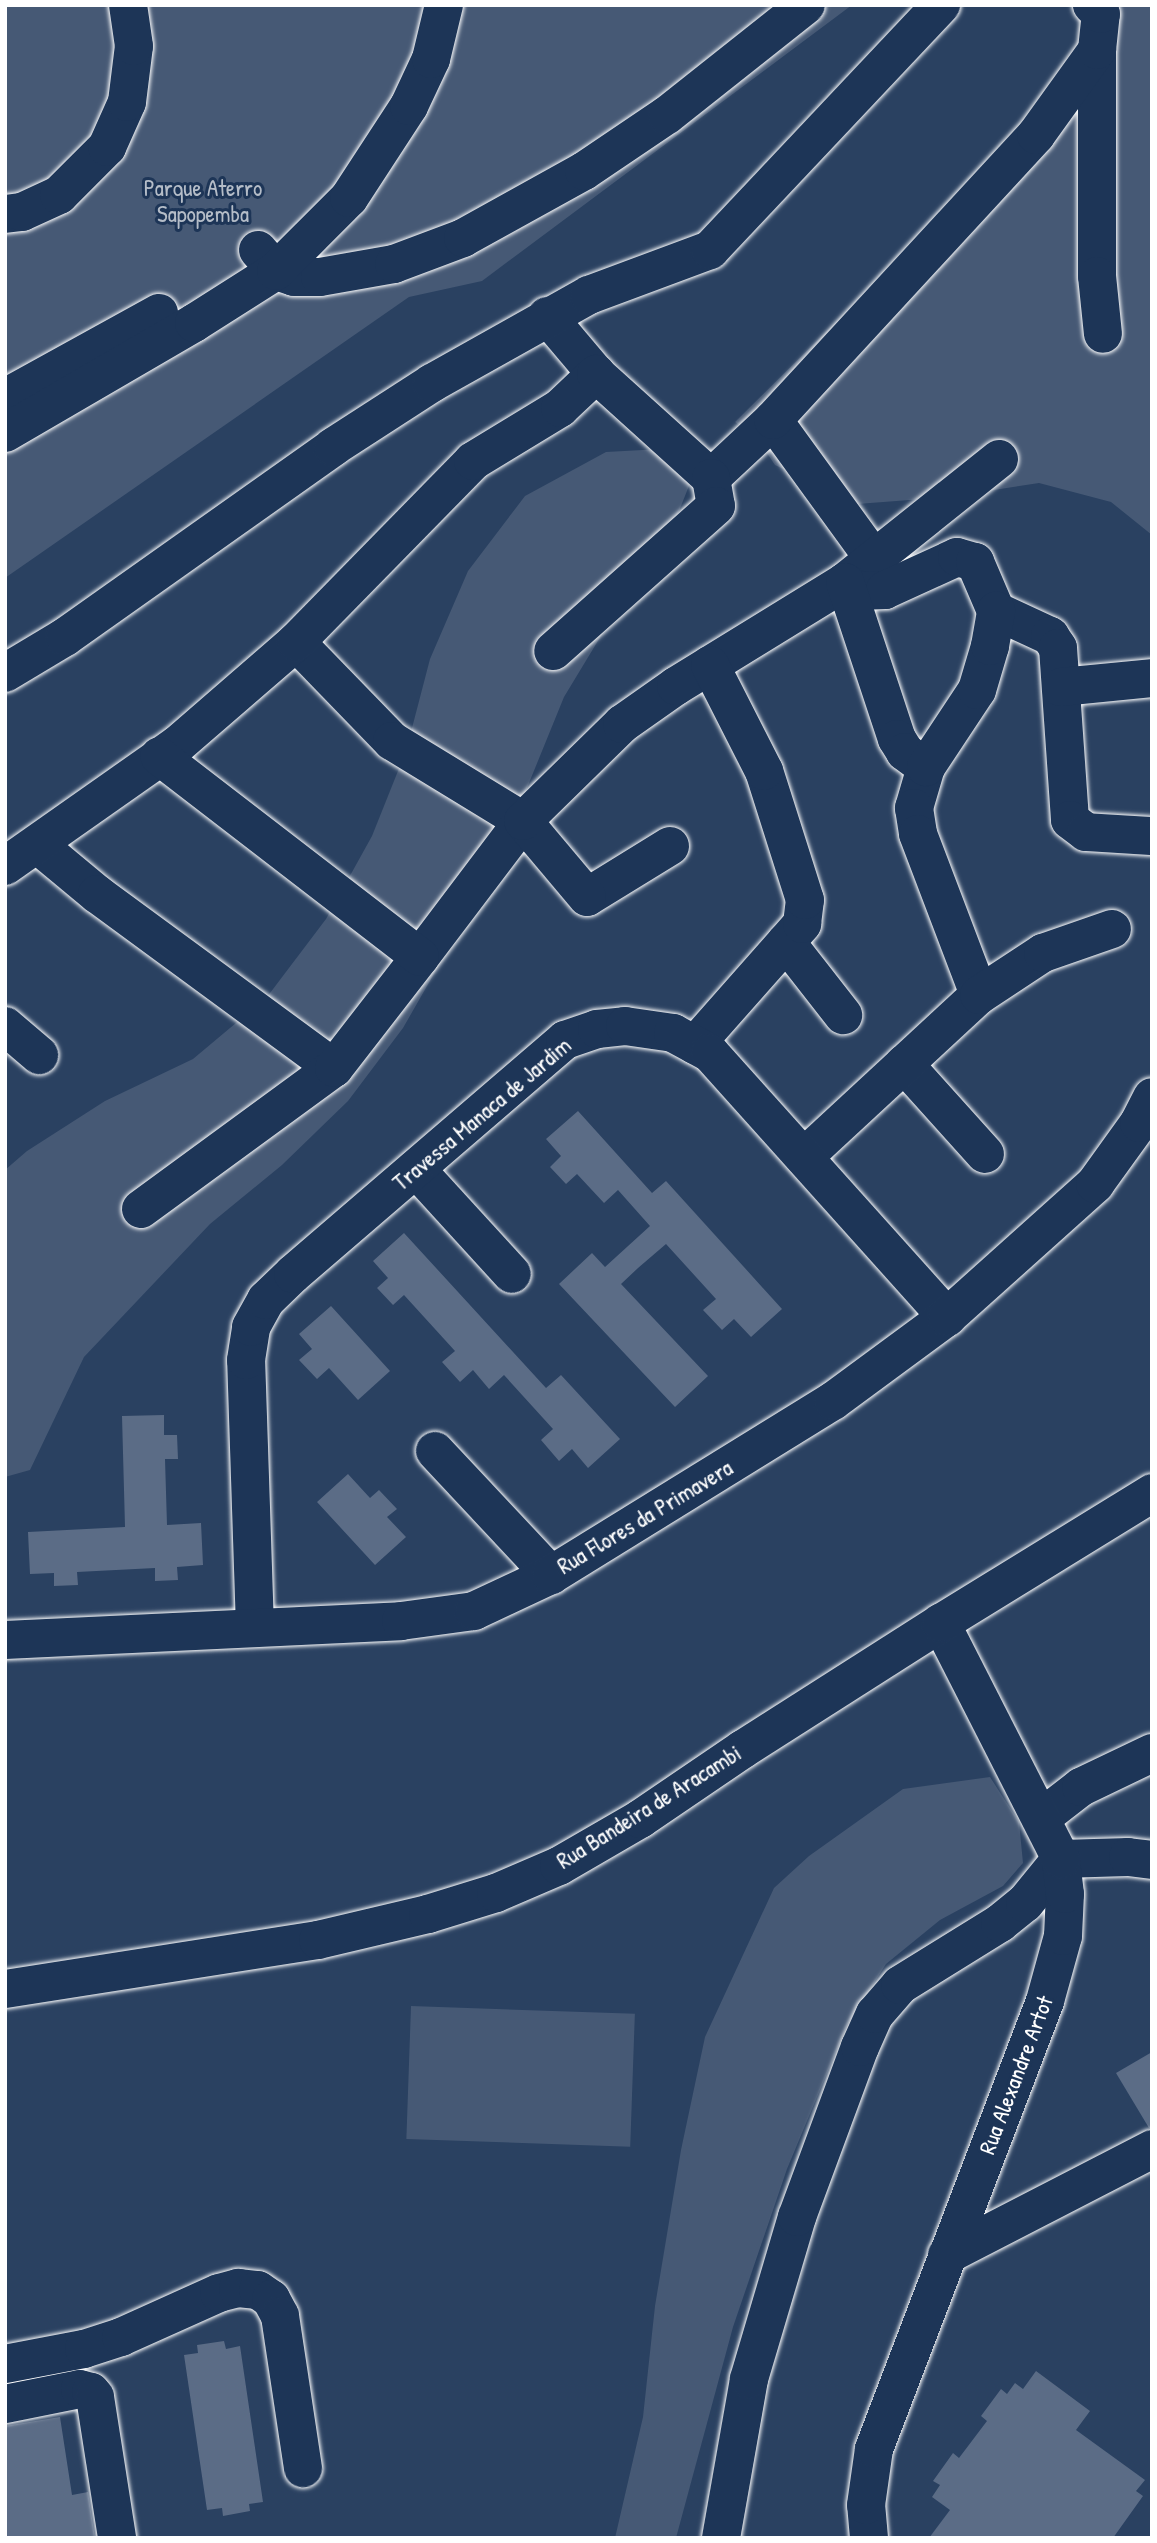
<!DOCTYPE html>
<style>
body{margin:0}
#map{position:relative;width:1157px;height:2543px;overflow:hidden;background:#2a4161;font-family:"Patrick Hand",sans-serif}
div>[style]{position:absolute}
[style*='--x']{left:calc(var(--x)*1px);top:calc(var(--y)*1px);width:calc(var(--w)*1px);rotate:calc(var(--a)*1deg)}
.green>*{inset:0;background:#465975;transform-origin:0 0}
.building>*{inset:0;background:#5b6c86}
.roads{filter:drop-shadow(0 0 2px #fff) drop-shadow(0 0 2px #fff)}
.minor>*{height:38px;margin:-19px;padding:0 19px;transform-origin:19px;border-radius:19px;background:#1d3557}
.major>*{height:38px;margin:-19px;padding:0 19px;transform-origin:19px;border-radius:19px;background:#1d3557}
span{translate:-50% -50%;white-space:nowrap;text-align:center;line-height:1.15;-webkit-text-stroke:6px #1d3557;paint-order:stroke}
.park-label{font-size:23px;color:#b5bdc8}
.street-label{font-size:23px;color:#fff}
.frame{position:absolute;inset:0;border:7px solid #fff;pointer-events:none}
</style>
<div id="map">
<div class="green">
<i style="clip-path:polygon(5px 5px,852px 5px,482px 281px,409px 297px,5px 578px)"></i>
<i style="clip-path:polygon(1092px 5px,1152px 5px,1152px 535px,1111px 502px,1039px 483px,949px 497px,857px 504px,775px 465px,756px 437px,735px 422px,903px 256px,1097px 50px)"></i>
<i style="clip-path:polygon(679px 448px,698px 463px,668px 539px,613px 616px,564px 697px,494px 869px,403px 1028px,348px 1101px,282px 1165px,210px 1224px,84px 1357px,30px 1470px,5px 1477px,5px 1170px,27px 1151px,105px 1101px,193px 1059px,267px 997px,326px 919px,372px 836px,406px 751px,430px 659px,468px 571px,525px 496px,606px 452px)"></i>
<i style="clip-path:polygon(990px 1777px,1019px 1822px,1023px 1863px,1003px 1886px,940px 1920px,886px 1964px,847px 2025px,787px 2169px,733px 2327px,676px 2538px,615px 2538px,643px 2417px,655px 2306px,681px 2150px,705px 2037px,774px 1888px,809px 1856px,903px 1789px)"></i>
<i style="left:411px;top:2006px;width:224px;height:133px;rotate:2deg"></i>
</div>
<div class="building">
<i style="clip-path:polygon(578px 1111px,652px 1193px,666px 1181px,782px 1309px,751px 1337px,734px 1319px,722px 1330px,703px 1310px,716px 1299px,666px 1244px,638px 1268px,621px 1284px,708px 1376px,675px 1407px,559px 1284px,592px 1253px,605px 1267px,650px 1226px,618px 1190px,604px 1203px,577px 1174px,566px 1184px,550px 1167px,561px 1156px,546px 1139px)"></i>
<i style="clip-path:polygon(404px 1233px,546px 1388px,561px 1375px,620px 1439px,588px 1468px,572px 1449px,559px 1461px,541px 1440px,553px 1429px,504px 1375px,489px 1389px,473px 1370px,460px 1382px,442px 1362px,455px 1351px,404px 1295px,393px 1305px,377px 1288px,388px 1278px,373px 1261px)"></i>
<i style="clip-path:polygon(331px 1306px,390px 1371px,358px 1400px,329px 1368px,317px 1379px,299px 1360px,312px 1349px,299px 1334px)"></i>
<i style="clip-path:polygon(164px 1415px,164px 1435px,177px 1435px,178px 1459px,165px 1459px,167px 1525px,201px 1523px,203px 1565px,177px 1567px,178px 1580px,155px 1581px,155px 1568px,77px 1572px,78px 1585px,54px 1586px,54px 1573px,30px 1574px,28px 1532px,125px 1527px,122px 1416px)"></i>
<i style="clip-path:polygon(348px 1474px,370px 1498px,379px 1490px,397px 1509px,387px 1517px,406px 1537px,375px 1565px,317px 1502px)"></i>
<i style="clip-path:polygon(1152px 2052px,1152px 2127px,1149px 2128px,1116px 2073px)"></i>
<i style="clip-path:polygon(224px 2341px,226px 2349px,240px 2346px,263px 2502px,249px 2504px,250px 2511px,223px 2516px,222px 2508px,207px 2510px,184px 2355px,198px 2353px,197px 2345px)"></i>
<i style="clip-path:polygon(1036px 2371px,1090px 2411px,1076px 2430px,1145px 2480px,1136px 2491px,1143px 2496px,1113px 2538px,929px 2538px,950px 2510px,932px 2497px,940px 2485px,933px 2481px,953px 2453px,959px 2458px,987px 2421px,981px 2416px,1001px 2389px,1007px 2394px,1015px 2383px,1023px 2389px)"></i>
<i style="clip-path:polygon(60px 2417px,72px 2495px,88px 2492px,95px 2538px,5px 2538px,5px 2426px)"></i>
</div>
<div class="roads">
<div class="minor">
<i style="--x:1097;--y:50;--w:226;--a:90"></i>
<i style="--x:1097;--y:276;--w:58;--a:84.1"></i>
<i style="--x:5;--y:214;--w:17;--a:-7"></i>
<i style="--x:22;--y:212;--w:41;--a:-24.7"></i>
<i style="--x:59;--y:195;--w:68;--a:-45"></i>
<i style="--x:107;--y:147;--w:49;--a:-66"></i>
<i style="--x:127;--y:102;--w:56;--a:-82.9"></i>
<i style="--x:134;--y:46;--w:41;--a:-98.3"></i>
<i style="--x:258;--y:250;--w:28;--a:49"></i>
<i style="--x:276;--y:271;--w:19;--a:18"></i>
<i style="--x:294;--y:277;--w:26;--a:0"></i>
<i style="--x:320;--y:277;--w:75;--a:-10"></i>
<i style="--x:394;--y:264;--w:74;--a:-20.6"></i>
<i style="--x:463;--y:238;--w:138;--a:-29"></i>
<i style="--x:584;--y:171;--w:100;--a:-34"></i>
<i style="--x:667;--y:115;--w:177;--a:-38.4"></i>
<i style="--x:547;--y:316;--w:76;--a:49.8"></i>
<i style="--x:5;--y:398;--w:176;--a:-28.9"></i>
<i style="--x:773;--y:420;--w:172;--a:54"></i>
<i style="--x:5;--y:433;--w:219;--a:-30.2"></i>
<i style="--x:194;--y:323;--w:97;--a:-32.4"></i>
<i style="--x:276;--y:271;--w:103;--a:-45"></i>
<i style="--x:349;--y:198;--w:110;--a:-56.9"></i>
<i style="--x:409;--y:106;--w:52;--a:-64.9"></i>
<i style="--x:431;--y:59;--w:56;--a:-76.5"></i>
<i style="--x:999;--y:459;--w:197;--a:141.4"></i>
<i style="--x:845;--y:582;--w:17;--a:31"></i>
<i style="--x:860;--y:591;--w:25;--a:-2"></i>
<i style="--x:885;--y:590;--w:79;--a:-24.6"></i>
<i style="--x:957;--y:557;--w:19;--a:16"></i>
<i style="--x:975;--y:562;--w:53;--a:66.8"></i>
<i style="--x:996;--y:611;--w:60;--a:24.8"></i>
<i style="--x:1050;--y:636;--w:14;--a:56"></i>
<i style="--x:1058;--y:648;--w:172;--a:86"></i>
<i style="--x:1070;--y:820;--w:20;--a:37"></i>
<i style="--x:1086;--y:832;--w:66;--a:3.5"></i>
<i style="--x:711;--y:478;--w:85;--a:-43.1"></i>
<i style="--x:773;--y:420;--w:388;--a:-47.3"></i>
<i style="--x:1036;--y:135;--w:105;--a:-54.3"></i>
<i style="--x:1097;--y:50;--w:36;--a:-84"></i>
<i style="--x:1101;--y:14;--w:13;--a:-135"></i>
<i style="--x:296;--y:642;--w:138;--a:45.9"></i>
<i style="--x:392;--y:741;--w:153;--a:31.4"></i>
<i style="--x:523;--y:821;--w:171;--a:127.1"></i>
<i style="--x:5;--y:673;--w:70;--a:-31"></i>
<i style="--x:65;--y:637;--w:329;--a:-35.3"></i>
<i style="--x:333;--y:447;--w:118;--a:-32.9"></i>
<i style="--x:432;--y:383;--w:180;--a:-29.3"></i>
<i style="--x:589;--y:295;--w:129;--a:-20.4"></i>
<i style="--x:710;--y:250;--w:337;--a:-46.7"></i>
<i style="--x:1061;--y:687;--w:91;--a:-5.6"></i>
<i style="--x:926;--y:767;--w:43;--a:106.3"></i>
<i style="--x:914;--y:808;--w:26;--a:81"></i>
<i style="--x:918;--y:834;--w:172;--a:69.2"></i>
<i style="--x:38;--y:845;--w:77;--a:39.7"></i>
<i style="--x:97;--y:894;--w:294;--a:36.3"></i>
<i style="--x:670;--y:846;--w:97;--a:148.4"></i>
<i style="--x:587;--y:897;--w:99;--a:-130.1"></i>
<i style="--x:523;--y:821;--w:139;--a:-44.4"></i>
<i style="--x:622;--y:724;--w:66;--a:-35.1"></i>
<i style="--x:676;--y:686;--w:198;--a:-31.6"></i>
<i style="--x:845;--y:582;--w:165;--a:71.7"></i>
<i style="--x:897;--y:739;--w:15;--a:58"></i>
<i style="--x:905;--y:752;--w:26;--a:36"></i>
<i style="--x:926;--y:767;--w:92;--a:-56.5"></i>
<i style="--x:977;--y:690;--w:46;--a:-73.5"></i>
<i style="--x:990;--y:646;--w:36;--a:-80"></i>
<i style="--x:5;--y:866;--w:209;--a:-35.1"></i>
<i style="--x:176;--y:746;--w:159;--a:-40.9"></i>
<i style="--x:296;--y:642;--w:253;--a:-45.6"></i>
<i style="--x:473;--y:461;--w:102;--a:-31.3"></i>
<i style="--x:560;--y:408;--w:50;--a:-43.4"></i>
<i style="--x:596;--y:374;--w:155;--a:42.1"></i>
<i style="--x:711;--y:478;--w:28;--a:80"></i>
<i style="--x:716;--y:506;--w:218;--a:138.3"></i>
<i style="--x:786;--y:942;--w:93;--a:52"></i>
<i style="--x:5;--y:1026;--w:45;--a:40.5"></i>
<i style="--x:695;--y:1045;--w:162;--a:-48.5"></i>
<i style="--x:802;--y:924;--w:24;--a:-83"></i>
<i style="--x:805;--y:900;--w:135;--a:-107.6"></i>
<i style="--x:764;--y:771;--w:119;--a:-117"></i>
<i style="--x:904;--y:1064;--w:121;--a:48"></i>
<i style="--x:804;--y:1157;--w:238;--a:-42.8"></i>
<i style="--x:979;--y:995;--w:77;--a:-33.3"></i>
<i style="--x:1043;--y:953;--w:73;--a:-19.2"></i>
<i style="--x:416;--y:1169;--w:142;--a:47.6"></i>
<i style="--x:141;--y:1209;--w:239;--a:-36.2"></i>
<i style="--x:334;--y:1068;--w:140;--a:-52.2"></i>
<i style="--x:420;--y:957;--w:329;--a:-142.4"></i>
<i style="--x:435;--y:1451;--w:170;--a:46.9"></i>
<i style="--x:255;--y:1628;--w:268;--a:-91.9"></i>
<i style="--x:246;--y:1360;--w:33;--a:-81"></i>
<i style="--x:251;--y:1327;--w:31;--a:-61"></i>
<i style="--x:266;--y:1300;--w:37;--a:-44"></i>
<i style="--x:293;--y:1274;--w:359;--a:-40.7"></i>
<i style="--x:565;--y:1040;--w:34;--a:-19"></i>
<i style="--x:597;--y:1029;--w:28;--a:-6"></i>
<i style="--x:625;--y:1026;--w:49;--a:8.3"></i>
<i style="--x:673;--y:1033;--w:42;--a:28.4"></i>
<i style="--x:710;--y:1053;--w:355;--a:48.1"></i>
<i style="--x:5;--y:1640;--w:396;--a:-2.7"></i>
<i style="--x:401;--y:1621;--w:74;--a:-7.8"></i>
<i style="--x:474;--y:1611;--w:85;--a:-25.1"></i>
<i style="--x:551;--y:1575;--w:331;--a:-31.7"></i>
<i style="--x:833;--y:1401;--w:142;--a:-36.4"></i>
<i style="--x:947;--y:1317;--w:199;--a:-41.9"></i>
<i style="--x:1095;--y:1184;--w:75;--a:-54.2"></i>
<i style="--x:1139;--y:1123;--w:29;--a:-63"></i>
<i style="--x:1041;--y:1818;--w:51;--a:-37.8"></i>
<i style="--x:1081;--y:1787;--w:79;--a:-25.6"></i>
<i style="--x:947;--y:2255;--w:231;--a:-27.3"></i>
<i style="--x:5;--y:2364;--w:80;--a:-10.8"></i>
<i style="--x:84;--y:2349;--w:39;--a:-18"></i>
<i style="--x:121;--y:2337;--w:107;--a:-24.2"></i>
<i style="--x:219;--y:2293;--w:20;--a:-15"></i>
<i style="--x:238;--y:2288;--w:20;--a:6"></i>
<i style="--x:258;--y:2290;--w:16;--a:35"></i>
<i style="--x:271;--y:2299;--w:19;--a:62"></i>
<i style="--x:280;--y:2316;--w:154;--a:81.4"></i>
<i style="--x:5;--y:2404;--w:76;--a:-11.3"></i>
<i style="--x:80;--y:2389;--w:11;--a:15"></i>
<i style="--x:91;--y:2392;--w:6;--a:51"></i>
<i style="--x:95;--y:2397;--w:143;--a:81.1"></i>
<i style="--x:721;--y:2538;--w:161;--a:-80"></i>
<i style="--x:749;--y:2379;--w:169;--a:-73.5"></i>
<i style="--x:797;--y:2217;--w:181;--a:-69.7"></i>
<i style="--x:860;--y:2047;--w:36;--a:-66"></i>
<i style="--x:875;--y:2014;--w:38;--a:-49"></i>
<i style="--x:900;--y:1985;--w:118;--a:-31.8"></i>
<i style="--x:1000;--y:1923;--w:32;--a:-39"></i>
<i style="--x:1025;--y:1903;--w:57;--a:-50.7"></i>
<i style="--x:1061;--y:1859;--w:67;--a:-1.7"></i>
<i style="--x:1128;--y:1857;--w:24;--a:7"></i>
<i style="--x:869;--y:2538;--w:33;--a:-95"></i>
<i style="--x:866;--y:2505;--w:57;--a:-81.9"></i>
<i style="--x:874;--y:2449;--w:480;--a:-69.1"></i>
<i style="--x:1045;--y:2001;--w:67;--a:-74.5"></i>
<i style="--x:1063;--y:1936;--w:42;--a:-87.3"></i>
<i style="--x:1065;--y:1894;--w:35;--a:-97"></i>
<i style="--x:1061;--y:1859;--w:265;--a:-117"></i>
</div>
<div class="major">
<i style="--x:5;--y:1989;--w:317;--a:-8.9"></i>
<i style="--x:318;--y:1940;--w:113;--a:-13.3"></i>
<i style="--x:428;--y:1914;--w:71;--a:-17.2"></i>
<i style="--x:496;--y:1893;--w:69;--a:-23.2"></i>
<i style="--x:559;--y:1866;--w:94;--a:-30.1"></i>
<i style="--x:640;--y:1819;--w:125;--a:-34.2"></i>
<i style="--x:743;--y:1749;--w:235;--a:-32.5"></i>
<i style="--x:941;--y:1623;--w:248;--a:-31.6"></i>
</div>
</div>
<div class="park-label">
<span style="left:203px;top:201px">Parque Aterro<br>Sapopemba</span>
</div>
<div class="street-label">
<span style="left:482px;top:1114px;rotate:-40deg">Travessa Manaca de Jardim</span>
<span style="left:645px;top:1517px;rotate:-31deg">Rua Flores da Primavera</span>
<span style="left:649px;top:1807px;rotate:-32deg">Rua Bandeira de Aracambi</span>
<span style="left:1016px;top:2075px;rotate:-69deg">Rua Alexandre Artot</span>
</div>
<div class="frame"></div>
</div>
